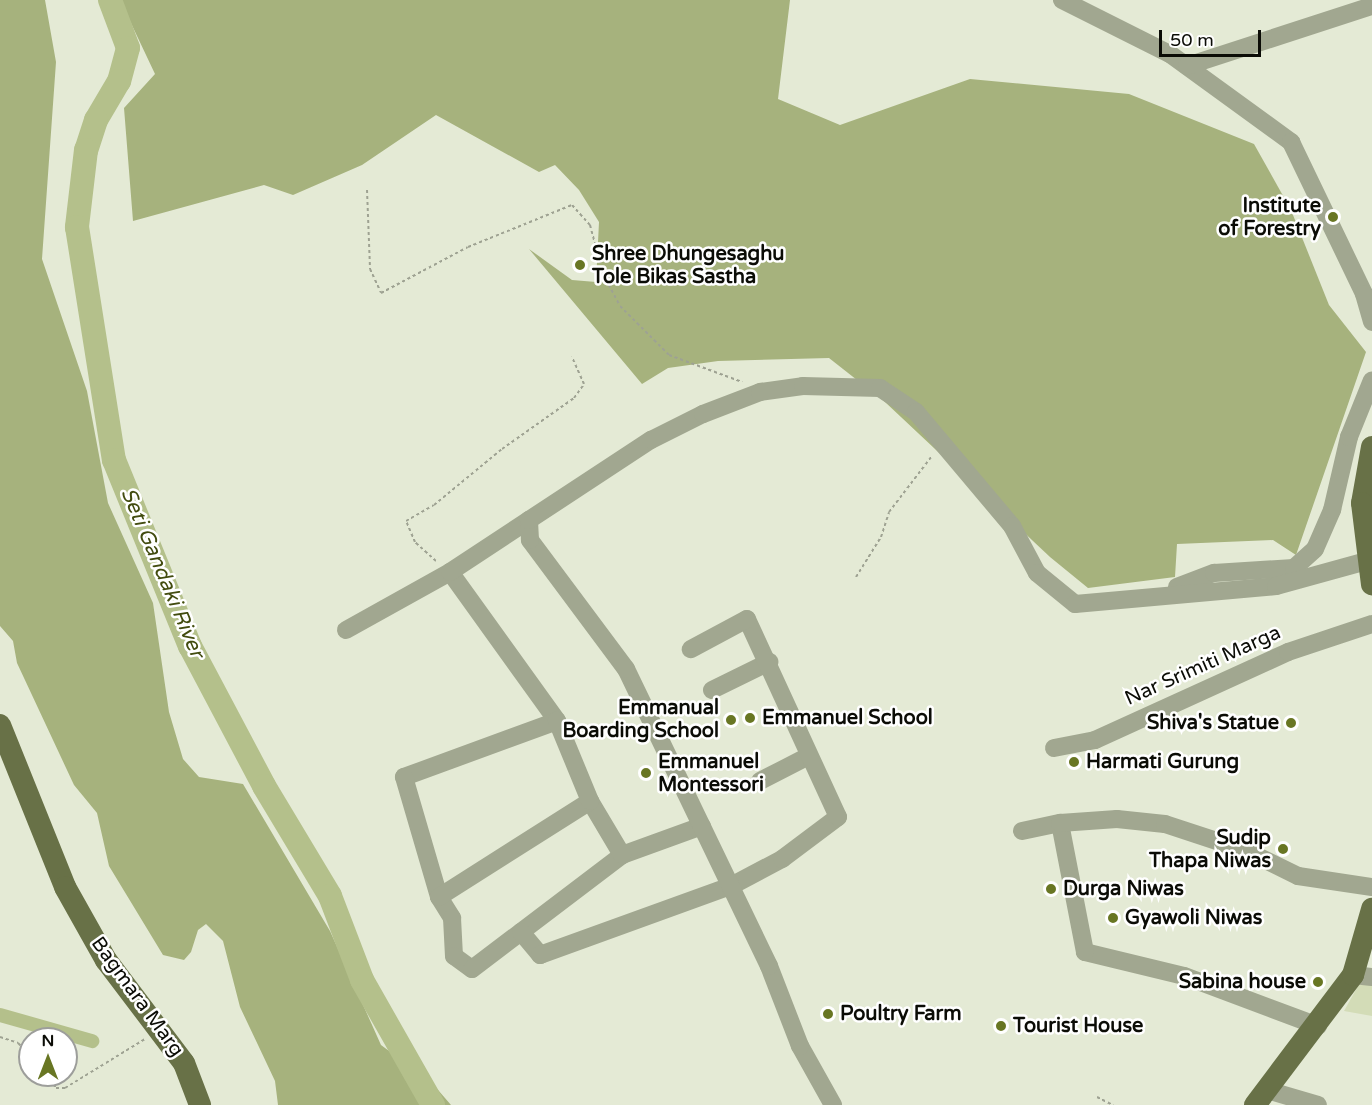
<!DOCTYPE html>
<style>
body{margin:0}
#map{position:relative;width:1372px;height:1105px;overflow:hidden;background:#e4ead5;font-family:"Varela Round",sans-serif}
div>[style]{position:absolute}
[style*='--x']{left:calc(var(--x)*1px);top:calc(var(--y)*1px);width:calc(var(--w)*1px);rotate:calc(var(--a)*1deg)}
.green>*{inset:0;background:#d3dcb7}
.forest>*{inset:0;background:#a6b27d}
.canal>*{height:14px;margin:-7px;padding:0 7px;transform-origin:7px;border-radius:7px;background:#b4c08b}
.river>*{height:24px;margin:-12px;padding:0 12px;transform-origin:12px;border-radius:12px;background:#b4c08b}
.path>*{height:2px;margin-top:-1px;transform-origin:0;background:repeating-linear-gradient(90deg,#9ea292 0 3px,transparent 0 6px)}
.minor>*{height:18px;margin:-9px;padding:0 9px;transform-origin:9px;border-radius:9px;background:#a1a790}
.major>*{height:22px;margin:-11px;padding:0 11px;transform-origin:11px;border-radius:11px;background:#687147}
.dots>*{width:16px;height:16px;translate:-50% -50%;box-sizing:border-box;border:3px solid #fff;border-radius:50%}
span{translate:-50% -50%;white-space:nowrap;text-align:center;line-height:1.15;-webkit-text-stroke:5px #fff;paint-order:stroke}
.poi-label{font-size:20px;color:#0b0c06;font-weight:700}
.right{translate:-100% -50%;text-align:right}
.left{translate:0 -50%;text-align:left}
.street-label{font-size:20px;color:#0b0c06}
.water-label{font-size:21px;color:#424c0f;font-style:italic}
.north{position:absolute;left:18px;top:1027px;width:60px;height:60px;box-sizing:border-box;background:#fff;border:2px solid #9d9e9b;border-radius:50%;rotate:0deg;font-size:16px;font-weight:700;line-height:24px;text-align:center;color:#0b0c06}
.north::after{content:'';display:block;margin:auto;width:21px;height:27px;background:#687623;clip-path:polygon(50% 0,100% 100%,50% 72%,0 100%)}
.scale{position:absolute;left:1159px;top:30px;width:102px;height:27px;box-sizing:border-box;border:3px solid #0b0c06;border-top:0;padding-left:8px;font-size:18px;line-height:21px;white-space:nowrap;color:#0b0c06;-webkit-text-stroke:4px #fff;paint-order:stroke}
</style>
<div id="map">
<div class="green">
<i style="clip-path:polygon(1362px 979px,1372px 980px,1372px 1016px,1344px 1011px)"></i>
</div>
<div class="forest">
<i style="clip-path:polygon(0 0,45px 0,56px 62px,42px 259px,87px 391px,108px 503px,153px 603px,169px 712px,183px 759px,199px 777px,243px 784px,330px 931px,381px 1045px,432px 1083px,451px 1105px,278px 1105px,275px 1081px,240px 1007px,223px 941px,206px 924px,198px 930px,191px 952px,184px 960px,163px 955px,109px 866px,97px 813px,74px 785px,17px 663px,13px 641px,0 626px)"></i>
<i style="clip-path:polygon(120px 0,790px 0,778px 99px,840px 125px,970px 79px,1129px 94px,1254px 144px,1291px 210px,1329px 305px,1366px 352px,1296px 555px,1273px 540px,1177px 544px,1175px 577px,1088px 588px,1050px 557px,885px 402px,829px 358px,718px 361px,668px 368px,642px 384px,529px 249px,572px 280px,596px 282px,599px 222px,579px 190px,555px 165px,539px 172px,436px 115px,362px 165px,293px 195px,264px 185px,133px 221px,124px 108px,155px 74px)"></i>
</div>
<div class="canal">
<i style="--x:0;--y:1015;--w:96;--a:15.8"></i>
</div>
<div class="river">
<i style="--x:110;--y:0;--w:51;--a:69.4"></i>
<i style="--x:128;--y:48;--w:34;--a:105"></i>
<i style="--x:119;--y:81;--w:45;--a:120.5"></i>
<i style="--x:96;--y:120;--w:32;--a:108"></i>
<i style="--x:86;--y:150;--w:78;--a:96.7"></i>
<i style="--x:77;--y:227;--w:236;--a:81"></i>
<i style="--x:114;--y:460;--w:201;--a:67.8"></i>
<i style="--x:190;--y:646;--w:158;--a:62.1"></i>
<i style="--x:264;--y:786;--w:128;--a:59"></i>
<i style="--x:330;--y:896;--w:90;--a:69.1"></i>
<i style="--x:362;--y:980;--w:144;--a:60.4"></i>
</div>
<div class="path">
<i style="--x:367;--y:190;--w:79;--a:87.8"></i>
<i style="--x:370;--y:269;--w:26;--a:65"></i>
<i style="--x:381;--y:293;--w:98;--a:-27.9"></i>
<i style="--x:468;--y:247;--w:112;--a:-22"></i>
<i style="--x:572;--y:205;--w:27;--a:48"></i>
<i style="--x:590;--y:225;--w:51;--a:75.1"></i>
<i style="--x:603;--y:274;--w:36;--a:62"></i>
<i style="--x:620;--y:306;--w:69;--a:45"></i>
<i style="--x:669;--y:355;--w:78;--a:20.3"></i>
<i style="--x:436;--y:561;--w:28;--a:-138"></i>
<i style="--x:415;--y:542;--w:23;--a:-113"></i>
<i style="--x:406;--y:521;--w:32;--a:-30"></i>
<i style="--x:434;--y:505;--w:88;--a:-39.5"></i>
<i style="--x:502;--y:449;--w:88;--a:-35.3"></i>
<i style="--x:574;--y:398;--w:17;--a:-54"></i>
<i style="--x:584;--y:384;--w:30;--a:-114"></i>
<i style="--x:856;--y:577;--w:47;--a:-58"></i>
<i style="--x:881;--y:537;--w:26;--a:-72"></i>
<i style="--x:889;--y:512;--w:71;--a:-52.5"></i>
<i style="--x:0;--y:1037;--w:19;--a:18"></i>
<i style="--x:18;--y:1043;--w:17;--a:45"></i>
<i style="--x:46;--y:1075;--w:16;--a:52"></i>
<i style="--x:56;--y:1088;--w:9;--a:0"></i>
<i style="--x:65;--y:1088;--w:94;--a:-31.5"></i>
<i style="--x:1097;--y:1097;--w:18;--a:27"></i>
</div>
<div class="minor">
<i style="--x:1062;--y:0;--w:121;--a:26.6"></i>
<i style="--x:1170;--y:54;--w:150;--a:36"></i>
<i style="--x:1291;--y:142;--w:169;--a:64.3"></i>
<i style="--x:1364;--y:294;--w:29;--a:74"></i>
<i style="--x:1187;--y:66;--w:194;--a:-18"></i>
<i style="--x:450;--y:572;--w:183;--a:54.3"></i>
<i style="--x:557;--y:721;--w:163;--a:159.9"></i>
<i style="--x:404;--y:777;--w:125;--a:73.7"></i>
<i style="--x:439;--y:897;--w:25;--a:58"></i>
<i style="--x:452;--y:918;--w:38;--a:87"></i>
<i style="--x:454;--y:956;--w:22;--a:36"></i>
<i style="--x:472;--y:969;--w:188;--a:-37.2"></i>
<i style="--x:622;--y:855;--w:85;--a:-19.9"></i>
<i style="--x:1177;--y:587;--w:40;--a:-21"></i>
<i style="--x:1214;--y:573;--w:80;--a:-3.6"></i>
<i style="--x:1294;--y:568;--w:28;--a:-42"></i>
<i style="--x:1315;--y:549;--w:43;--a:-66.4"></i>
<i style="--x:1332;--y:510;--w:75;--a:-76.9"></i>
<i style="--x:1349;--y:437;--w:61;--a:-68"></i>
<i style="--x:346;--y:630;--w:119;--a:-29.1"></i>
<i style="--x:450;--y:572;--w:95;--a:-33.4"></i>
<i style="--x:712;--y:690;--w:64;--a:-26.2"></i>
<i style="--x:1054;--y:748;--w:42;--a:-11"></i>
<i style="--x:1095;--y:740;--w:212;--a:-24.5"></i>
<i style="--x:1288;--y:652;--w:89;--a:-18.4"></i>
<i style="--x:760;--y:781;--w:53;--a:-27.1"></i>
<i style="--x:590;--y:801;--w:63;--a:59.3"></i>
<i style="--x:1022;--y:831;--w:39;--a:-12"></i>
<i style="--x:439;--y:897;--w:179;--a:-32.4"></i>
<i style="--x:590;--y:801;--w:87;--a:-112.4"></i>
<i style="--x:521;--y:932;--w:30;--a:50"></i>
<i style="--x:540;--y:955;--w:203;--a:-19.9"></i>
<i style="--x:731;--y:886;--w:58;--a:-27.9"></i>
<i style="--x:782;--y:859;--w:70;--a:-36.9"></i>
<i style="--x:838;--y:817;--w:218;--a:-114.7"></i>
<i style="--x:747;--y:619;--w:64;--a:151.8"></i>
<i style="--x:1353;--y:975;--w:19;--a:6"></i>
<i style="--x:1318;--y:1026;--w:143;--a:-159.5"></i>
<i style="--x:1184;--y:976;--w:102;--a:-166.4"></i>
<i style="--x:1085;--y:952;--w:131;--a:-101"></i>
<i style="--x:1060;--y:823;--w:57;--a:-4"></i>
<i style="--x:1117;--y:819;--w:48;--a:5.9"></i>
<i style="--x:1165;--y:824;--w:86;--a:18.2"></i>
<i style="--x:1247;--y:851;--w:57;--a:26.1"></i>
<i style="--x:1298;--y:876;--w:75;--a:8.5"></i>
<i style="--x:1267;--y:1090;--w:53;--a:16.4"></i>
<i style="--x:833;--y:1105;--w:68;--a:-119.2"></i>
<i style="--x:800;--y:1046;--w:86;--a:-111.2"></i>
<i style="--x:769;--y:966;--w:330;--a:-115.7"></i>
<i style="--x:626;--y:669;--w:161;--a:-126.7"></i>
<i style="--x:530;--y:540;--w:20;--a:-93"></i>
<i style="--x:529;--y:520;--w:146;--a:-33.3"></i>
<i style="--x:651;--y:440;--w:58;--a:-26.6"></i>
<i style="--x:703;--y:414;--w:61;--a:-21.1"></i>
<i style="--x:760;--y:392;--w:43;--a:-7.9"></i>
<i style="--x:803;--y:386;--w:77;--a:1.5"></i>
<i style="--x:880;--y:388;--w:43;--a:33.7"></i>
<i style="--x:916;--y:412;--w:149;--a:49.9"></i>
<i style="--x:1012;--y:526;--w:53;--a:62"></i>
<i style="--x:1037;--y:573;--w:49;--a:39.2"></i>
<i style="--x:1075;--y:604;--w:202;--a:-5.1"></i>
<i style="--x:1276;--y:586;--w:94;--a:-15.4"></i>
</div>
<div class="major">
<i style="--x:1372;--y:447;--w:57;--a:100.1"></i>
<i style="--x:1362;--y:503;--w:82;--a:83"></i>
<i style="--x:0;--y:725;--w:175;--a:68.1"></i>
<i style="--x:65;--y:887;--w:84;--a:60.7"></i>
<i style="--x:106;--y:960;--w:129;--a:52.9"></i>
<i style="--x:184;--y:1063;--w:45;--a:69.1"></i>
<i style="--x:1255;--y:1105;--w:163;--a:-53"></i>
<i style="--x:1353;--y:975;--w:69;--a:-73.9"></i>
</div>
<div class="dots">
<i style="left:1333px;top:217px;background:#687623"></i>
<i style="left:580px;top:265px;background:#687623"></i>
<i style="left:750px;top:718px;background:#687623"></i>
<i style="left:731px;top:720px;background:#687623"></i>
<i style="left:1291px;top:723px;background:#687623"></i>
<i style="left:1074px;top:762px;background:#687623"></i>
<i style="left:646px;top:773px;background:#687623"></i>
<i style="left:1283px;top:849px;background:#687623"></i>
<i style="left:1051px;top:889px;background:#687623"></i>
<i style="left:1113px;top:918px;background:#687623"></i>
<i style="left:1318px;top:982px;background:#687623"></i>
<i style="left:828px;top:1014px;background:#687623"></i>
<i style="left:1001px;top:1026px;background:#687623"></i>
</div>
<div class="poi-label">
<span class="right" style="left:1321px;top:218px">Institute<br>of Forestry</span>
<span class="left" style="left:592px;top:266px">Shree Dhungesaghu<br>Tole Bikas Sastha</span>
<span class="right" style="left:719px;top:720px">Emmanual<br>Boarding School</span>
<span class="left" style="left:762px;top:718px">Emmanuel School</span>
<span class="right" style="left:1279px;top:723px">Shiva's Statue</span>
<span class="left" style="left:658px;top:774px">Emmanuel<br>Montessori</span>
<span class="left" style="left:1086px;top:762px">Harmati Gurung</span>
<span class="right" style="left:1271px;top:850px">Sudip<br>Thapa Niwas</span>
<span class="left" style="left:1063px;top:889px">Durga Niwas</span>
<span class="left" style="left:1125px;top:918px">Gyawoli Niwas</span>
<span class="right" style="left:1306px;top:982px">Sabina house</span>
<span class="left" style="left:840px;top:1014px">Poultry Farm</span>
<span class="left" style="left:1013px;top:1026px">Tourist House</span>
</div>
<div class="street-label">
<span style="left:1203px;top:666px;rotate:-24deg">Nar Srimiti Marga</span>
<span style="left:137px;top:997px;rotate:54deg">Bagmara Marg</span>
</div>
<div class="water-label">
<span style="left:162px;top:573px;rotate:67deg">Seti Gandaki River</span>
</div>
<div class="north">N</div>
<div class="scale">50 m</div>
</div>
